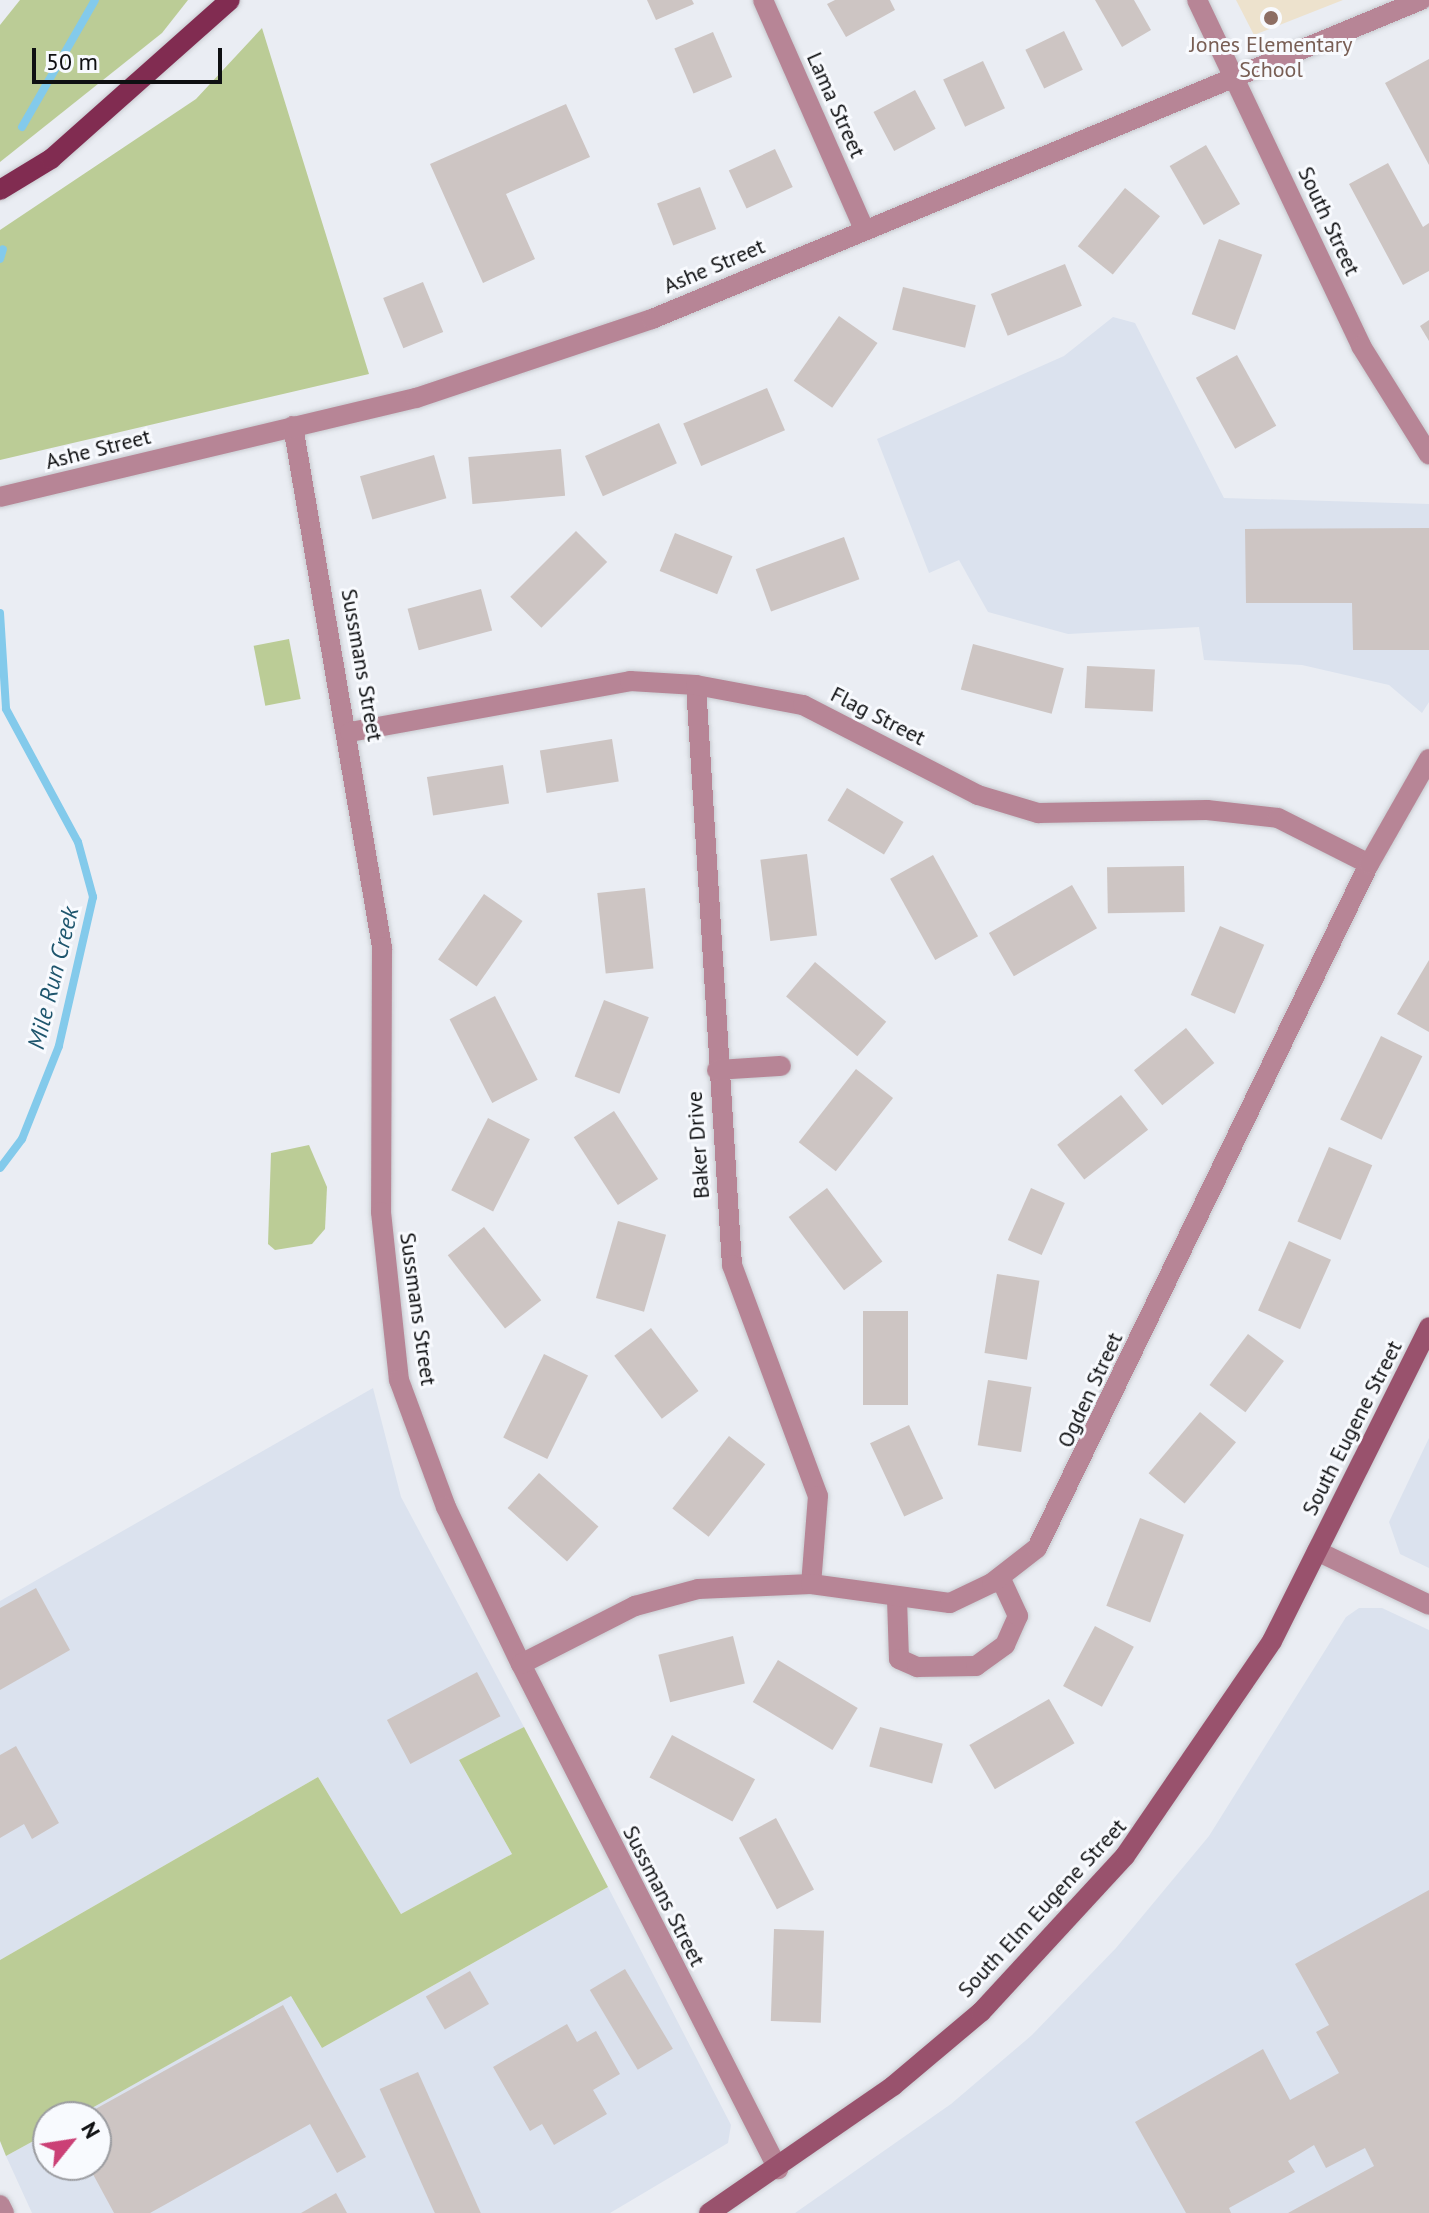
<!DOCTYPE html>
<style>
body{margin:0}
#map{position:relative;width:1429px;height:2213px;overflow:hidden;background:#eaedf3;font-family:"PT Sans",sans-serif}
div>[style]{position:absolute}
[style*='--x']{left:calc(var(--x)*1px);top:calc(var(--y)*1px);width:calc(var(--w)*1px);rotate:calc(var(--a)*1deg)}
.built>*{inset:0;background:#dbe2ee}
.education>*{inset:0;background:#ede2cd}
.green>*{inset:0;background:#bbcc96;transform-origin:0 0}
.stream>*{height:8px;margin:-4px;padding:0 4px;transform-origin:4px;border-radius:4px;background:#83caeb}
.building>*{inset:0;background:#cdc5c3;transform-origin:0 0}
.roads{filter:drop-shadow(0 0 2px #c7cacf) drop-shadow(0 0 2px #c7cacf)}
.minor>*{height:20px;margin:-10px;padding:0 10px;transform-origin:10px;border-radius:10px;background:#b78596}
.tertiary>*{height:20px;margin:-10px;padding:0 10px;transform-origin:10px;border-radius:10px;background:#b78596}
.secondary>*{height:20px;margin:-10px;padding:0 10px;transform-origin:10px;border-radius:10px;background:#99526d}
.primary>*{height:20px;margin:-10px;padding:0 10px;transform-origin:10px;border-radius:10px;background:#812c51}
.dots>*{width:22px;height:22px;translate:-50% -50%;box-sizing:border-box;border:4px solid #f8fafe;border-radius:50%}
span{translate:-50% -50%;white-space:nowrap;text-align:center;line-height:1.15;-webkit-text-stroke:6px #f8fafe;paint-order:stroke}
.education-label{font-size:22px;color:#785e54}
.street-label{font-size:22px;color:#0f1012}
.water-label{font-size:24px;color:#1e556d;font-style:italic}
.north{position:absolute;left:32px;top:2101px;width:80px;height:80px;box-sizing:border-box;background:#f8fafe;border:2px solid #9b9ca0;border-radius:50%;rotate:60deg;font-size:22px;font-weight:700;line-height:32px;text-align:center;color:#0f1012}
.north::after{content:'';display:block;margin:auto;width:28px;height:36px;background:#cb4076;clip-path:polygon(50% 0,100% 100%,50% 72%,0 100%)}
.scale{position:absolute;left:32px;top:48px;width:190px;height:36px;box-sizing:border-box;border:4px solid #0f1012;border-top:0;padding-left:10px;font-size:24px;line-height:28px;white-space:nowrap;color:#0f1012;-webkit-text-stroke:6px #f8fafe;paint-order:stroke}
</style>
<div id="map">
<div class="built">
<i style="clip-path:polygon(1113px 317px,1135px 323px,1224px 498px,1429px 504px,1429px 702px,1422px 713px,1389px 685px,1302px 665px,1204px 660px,1199px 627px,1068px 634px,988px 612px,959px 560px,929px 573px,877px 439px,1064px 356px)"></i>
<i style="clip-path:polygon(373px 1388px,401px 1497px,524px 1727px,459px 1760px,512px 1854px,401px 1914px,318px 1777px,0 1960px,0 1601px)"></i>
<i style="clip-path:polygon(1429px 1438px,1429px 1568px,1400px 1554px,1389px 1522px)"></i>
<i style="clip-path:polygon(1359px 1608px,1382px 1608px,1429px 1630px,1429px 2213px,795px 2213px,951px 2104px,1032px 2035px,1116px 1948px,1209px 1836px,1346px 1617px)"></i>
<i style="clip-path:polygon(608px 1887px,731px 2125px,728px 2143px,610px 2213px,32px 2213px,6px 2156px,48px 2133px,48px 2165px,96px 2165px,96px 2117px,76px 2117px,292px 1995px,322px 2048px)"></i>
</div>
<div class="education">
<i style="clip-path:polygon(1236px 0,1343px 0,1254px 35px)"></i>
</div>
<div class="green">
<i style="clip-path:polygon(20px 0,188px 0,162px 33px,0 162px,0 25px)"></i>
<i style="clip-path:polygon(262px 28px,369px 374px,0 460px,0 230px,196px 99px)"></i>
<i style="left:289px;top:639px;width:61px;height:36px;rotate:79deg"></i>
<i style="clip-path:polygon(309px 1145px,327px 1187px,325px 1229px,312px 1244px,275px 1250px,268px 1244px,271px 1153px)"></i>
<i style="clip-path:polygon(524px 1727px,608px 1887px,322px 2048px,291px 1996px,76px 2117px,48px 2117px,48px 2133px,6px 2156px,0 2141px,0 1960px,318px 1777px,401px 1914px,512px 1854px,459px 1760px)"></i>
</div>
<div class="stream">
<i style="--x:22;--y:127;--w:146;--a:-60.1"></i>
<i style="--x:0;--y:259;--w:10;--a:-73"></i>
<i style="--x:0;--y:613;--w:96;--a:86.4"></i>
<i style="--x:6;--y:709;--w:151;--a:61.6"></i>
<i style="--x:78;--y:842;--w:57;--a:74.7"></i>
<i style="--x:93;--y:897;--w:153;--a:102.9"></i>
<i style="--x:59;--y:1046;--w:100;--a:111.7"></i>
<i style="--x:22;--y:1139;--w:36;--a:127"></i>
</div>
<div class="building">
<i style="clip-path:polygon(647px 0,692px 0,694px 4px,656px 20px)"></i>
<i style="clip-path:polygon(835px 0,890px 0,895px 10px,846px 37px,827px 4px)"></i>
<i style="clip-path:polygon(1095px 0,1134px 0,1151px 30px,1122px 47px)"></i>
<i style="left:1064px;top:31px;width:43px;height:43px;rotate:64deg"></i>
<i style="left:713px;top:32px;width:49px;height:42px;rotate:67deg"></i>
<i style="clip-path:polygon(1429px 59px,1429px 165px,1385px 83px)"></i>
<i style="left:983px;top:61px;width:52px;height:44px;rotate:65deg"></i>
<i style="left:915px;top:90px;width:44px;height:47px;rotate:62deg"></i>
<i style="clip-path:polygon(566px 104px,590px 157px,506px 194px,535px 259px,483px 283px,430px 164px)"></i>
<i style="left:1206px;top:145px;width:68px;height:42px;rotate:60deg"></i>
<i style="left:775px;top:149px;width:42px;height:51px;rotate:65deg"></i>
<i style="clip-path:polygon(1388px 163px,1423px 227px,1429px 223px,1429px 271px,1403px 285px,1349px 184px)"></i>
<i style="left:700px;top:187px;width:45px;height:46px;rotate:69deg"></i>
<i style="left:1125px;top:188px;width:45px;height:75px;rotate:39deg"></i>
<i style="left:1219px;top:239px;width:46px;height:80px;rotate:20deg"></i>
<i style="left:1065px;top:264px;width:45px;height:80px;rotate:68deg"></i>
<i style="left:423px;top:282px;width:54px;height:43px;rotate:68deg"></i>
<i style="left:903px;top:287px;width:75px;height:44px;rotate:14deg"></i>
<i style="left:839px;top:316px;width:47px;height:79px;rotate:35deg"></i>
<i style="clip-path:polygon(1429px 320px,1429px 341px,1420px 326px)"></i>
<i style="left:1237px;top:355px;width:81px;height:47px;rotate:61deg"></i>
<i style="left:767px;top:388px;width:46px;height:91px;rotate:67deg"></i>
<i style="left:659px;top:423px;width:44px;height:81px;rotate:66deg"></i>
<i style="left:561px;top:449px;width:47px;height:93px;rotate:85deg"></i>
<i style="left:434px;top:455px;width:45px;height:77px;rotate:74deg"></i>
<i style="clip-path:polygon(1429px 528px,1429px 650px,1353px 650px,1352px 603px,1246px 603px,1245px 529px)"></i>
<i style="left:576px;top:531px;width:44px;height:93px;rotate:45deg"></i>
<i style="left:675px;top:533px;width:62px;height:41px;rotate:22deg"></i>
<i style="left:844px;top:537px;width:45px;height:94px;rotate:70deg"></i>
<i style="left:481px;top:589px;width:43px;height:76px;rotate:75deg"></i>
<i style="left:973px;top:644px;width:94px;height:47px;rotate:15deg"></i>
<i style="left:1087px;top:666px;width:68px;height:42px;rotate:3deg"></i>
<i style="left:612px;top:739px;width:43px;height:73px;rotate:81deg"></i>
<i style="left:503px;top:765px;width:39px;height:77px;rotate:81deg"></i>
<i style="left:847px;top:788px;width:66px;height:38px;rotate:31deg"></i>
<i style="left:807px;top:854px;width:82px;height:47px;rotate:83deg"></i>
<i style="left:933px;top:855px;width:93px;height:49px;rotate:61deg"></i>
<i style="left:1184px;top:866px;width:46px;height:77px;rotate:89deg"></i>
<i style="left:1072px;top:885px;width:50px;height:96px;rotate:60deg"></i>
<i style="left:645px;top:888px;width:81px;height:48px;rotate:84deg"></i>
<i style="left:484px;top:894px;width:47px;height:80px;rotate:35deg"></i>
<i style="left:1220px;top:926px;width:48px;height:75px;rotate:23deg"></i>
<i style="clip-path:polygon(1429px 960px,1429px 1032px,1397px 1014px)"></i>
<i style="left:815px;top:962px;width:93px;height:45px;rotate:40deg"></i>
<i style="left:495px;top:996px;width:94px;height:51px;rotate:63deg"></i>
<i style="left:604px;top:1000px;width:48px;height:82px;rotate:21deg"></i>
<i style="left:1186px;top:1028px;width:45px;height:67px;rotate:51deg"></i>
<i style="left:1381px;top:1036px;width:46px;height:93px;rotate:26deg"></i>
<i style="left:856px;top:1069px;width:47px;height:93px;rotate:38deg"></i>
<i style="left:1121px;top:1095px;width:44px;height:81px;rotate:52deg"></i>
<i style="left:614px;top:1111px;width:81px;height:48px;rotate:57deg"></i>
<i style="left:488px;top:1118px;width:47px;height:81px;rotate:27deg"></i>
<i style="left:1329px;top:1147px;width:47px;height:81px;rotate:23deg"></i>
<i style="left:827px;top:1188px;width:92px;height:48px;rotate:53deg"></i>
<i style="left:1031px;top:1188px;width:37px;height:57px;rotate:24deg"></i>
<i style="left:618px;top:1221px;width:50px;height:80px;rotate:16deg"></i>
<i style="left:484px;top:1227px;width:93px;height:46px;rotate:52deg"></i>
<i style="left:1289px;top:1241px;width:46px;height:76px;rotate:24deg"></i>
<i style="left:997px;top:1274px;width:43px;height:80px;rotate:9deg"></i>
<i style="left:863px;top:1311px;width:45px;height:94px"></i>
<i style="left:651px;top:1328px;width:79px;height:46px;rotate:53deg"></i>
<i style="left:1248px;top:1334px;width:45px;height:64px;rotate:37deg"></i>
<i style="left:544px;top:1354px;width:49px;height:93px;rotate:26deg"></i>
<i style="left:988px;top:1380px;width:44px;height:66px;rotate:9deg"></i>
<i style="left:1200px;top:1412px;width:47px;height:80px;rotate:40deg"></i>
<i style="left:909px;top:1425px;width:81px;height:43px;rotate:65deg"></i>
<i style="left:729px;top:1436px;width:46px;height:92px;rotate:38deg"></i>
<i style="left:539px;top:1473px;width:80px;height:47px;rotate:42deg"></i>
<i style="left:1140px;top:1518px;width:47px;height:94px;rotate:21deg"></i>
<i style="clip-path:polygon(36px 1588px,70px 1650px,0 1690px,0 1608px)"></i>
<i style="left:1095px;top:1626px;width:44px;height:68px;rotate:28deg"></i>
<i style="left:733px;top:1636px;width:49px;height:77px;rotate:76deg"></i>
<i style="left:778px;top:1660px;width:93px;height:49px;rotate:31deg"></i>
<i style="left:477px;top:1672px;width:50px;height:102px;rotate:62deg"></i>
<i style="left:1049px;top:1699px;width:51px;height:92px;rotate:60deg"></i>
<i style="left:880px;top:1727px;width:65px;height:41px;rotate:15deg"></i>
<i style="left:672px;top:1735px;width:94px;height:48px;rotate:28deg"></i>
<i style="clip-path:polygon(16px 1746px,59px 1823px,32px 1839px,24px 1824px,0 1838px,0 1755px)"></i>
<i style="left:776px;top:1818px;width:81px;height:42px;rotate:62deg"></i>
<i style="clip-path:polygon(1429px 1890px,1429px 2213px,1288px 2213px,1374px 2166px,1365px 2148px,1326px 2168px,1314px 2145px,1288px 2161px,1295px 2172px,1229px 2208px,1231px 2213px,1186px 2213px,1135px 2122px,1263px 2049px,1290px 2100px,1339px 2073px,1316px 2032px,1329px 2025px,1295px 1964px)"></i>
<i style="left:774px;top:1929px;width:50px;height:92px;rotate:2deg"></i>
<i style="left:625px;top:1969px;width:93px;height:41px;rotate:59deg"></i>
<i style="left:470px;top:1971px;width:38px;height:51px;rotate:60deg"></i>
<i style="clip-path:polygon(283px 2005px,366px 2157px,337px 2173px,310px 2124px,150px 2213px,114px 2213px,88px 2165px,96px 2165px,96px 2117px,81px 2117px)"></i>
<i style="clip-path:polygon(567px 2024px,577px 2042px,596px 2031px,620px 2074px,593px 2090px,607px 2114px,554px 2145px,542px 2124px,530px 2131px,493px 2067px)"></i>
<i style="left:418px;top:2072px;width:155px;height:42px;rotate:66deg"></i>
<i style="clip-path:polygon(336px 2193px,347px 2213px,301px 2213px)"></i>
</div>
<div class="roads">
<div class="minor">
<i style="--x:763;--y:0;--w:250;--a:66.2"></i>
<i style="--x:1197;--y:0;--w:383;--a:64.6"></i>
<i style="--x:1361;--y:346;--w:128;--a:58"></i>
<i style="--x:293;--y:426;--w:529;--a:80.31"></i>
<i style="--x:382;--y:947;--w:265;--a:90.2"></i>
<i style="--x:381;--y:1212;--w:169;--a:83.9"></i>
<i style="--x:399;--y:1380;--w:135;--a:69.7"></i>
<i style="--x:446;--y:1507;--w:174;--a:64.5"></i>
<i style="--x:521;--y:1664;--w:567;--a:63.03"></i>
<i style="--x:0;--y:497;--w:428;--a:-13.4"></i>
<i style="--x:416;--y:398;--w:249;--a:-18.5"></i>
<i style="--x:652;--y:319;--w:833;--a:-22.53"></i>
<i style="--x:696;--y:685;--w:581;--a:86.45"></i>
<i style="--x:732;--y:1265;--w:246;--a:69.6"></i>
<i style="--x:818;--y:1496;--w:88;--a:94.5"></i>
<i style="--x:350;--y:732;--w:285;--a:-10.3"></i>
<i style="--x:630;--y:681;--w:66;--a:3.5"></i>
<i style="--x:696;--y:685;--w:109;--a:10.6"></i>
<i style="--x:803;--y:705;--w:197;--a:27.2"></i>
<i style="--x:978;--y:795;--w:63;--a:16.7"></i>
<i style="--x:1038;--y:813;--w:169;--a:-1"></i>
<i style="--x:1207;--y:810;--w:71;--a:6.4"></i>
<i style="--x:1278;--y:818;--w:102;--a:26.8"></i>
<i style="--x:717;--y:1070;--w:64;--a:-3.6"></i>
<i style="--x:897;--y:1599;--w:60;--a:88.1"></i>
<i style="--x:899;--y:1659;--w:20;--a:24"></i>
<i style="--x:917;--y:1667;--w:59;--a:-1"></i>
<i style="--x:976;--y:1666;--w:36;--a:-36"></i>
<i style="--x:1005;--y:1645;--w:32;--a:-66"></i>
<i style="--x:1018;--y:1616;--w:43;--a:-114.8"></i>
<i style="--x:521;--y:1664;--w:128;--a:-27"></i>
<i style="--x:635;--y:1606;--w:65;--a:-15.1"></i>
<i style="--x:698;--y:1589;--w:113;--a:-2.5"></i>
<i style="--x:811;--y:1584;--w:140;--a:7.8"></i>
<i style="--x:950;--y:1603;--w:47;--a:-25.5"></i>
<i style="--x:992;--y:1583;--w:57;--a:-37.9"></i>
<i style="--x:1037;--y:1548;--w:760;--a:-64.11"></i>
<i style="--x:1369;--y:864;--w:121;--a:-60.3"></i>
<i style="--x:0;--y:2205;--w:9;--a:63"></i>
</div>
<div class="tertiary">
<i style="--x:1317;--y:1551;--w:124;--a:25.7"></i>
</div>
<div class="secondary">
<i style="--x:709;--y:2213;--w:224;--a:-34.6"></i>
<i style="--x:893;--y:2086;--w:115;--a:-40.1"></i>
<i style="--x:981;--y:2012;--w:212;--a:-47.3"></i>
<i style="--x:1125;--y:1856;--w:260;--a:-55.6"></i>
<i style="--x:1272;--y:1641;--w:351;--a:-63.4"></i>
</div>
<div class="primary">
<i style="--x:0;--y:190;--w:60;--a:-31.3"></i>
<i style="--x:51;--y:159;--w:239;--a:-41.6"></i>
</div>
</div>
<div class="dots">
<i style="left:1271px;top:18px;background:#8d6e63"></i>
</div>
<div class="education-label">
<span style="left:1271px;top:57px">Jones Elementary<br>School</span>
</div>
<div class="street-label">
<span style="left:836px;top:105px;rotate:66deg">Lama Street</span>
<span style="left:1329px;top:221px;rotate:65deg">South Street</span>
<span style="left:714px;top:266px;rotate:-23deg">Ashe Street</span>
<span style="left:98px;top:449px;rotate:-14deg">Ashe Street</span>
<span style="left:362px;top:665px;rotate:80deg">Sussmans Street</span>
<span style="left:878px;top:716px;rotate:27deg">Flag Street</span>
<span style="left:698px;top:1145px;rotate:-94deg">Baker Drive</span>
<span style="left:418px;top:1309px;rotate:82deg">Sussmans Street</span>
<span style="left:1090px;top:1390px;rotate:-65deg">Ogden Street</span>
<span style="left:1352px;top:1428px;rotate:-63deg">South Eugene Street</span>
<span style="left:664px;top:1896px;rotate:63deg">Sussmans Street</span>
<span style="left:1042px;top:1908px;rotate:-47deg">South Elm Eugene Street</span>
</div>
<div class="water-label">
<span style="left:53px;top:978px;rotate:-76deg">Mile Run Creek</span>
</div>
<div class="north">N</div>
<div class="scale">50 m</div>
</div>
